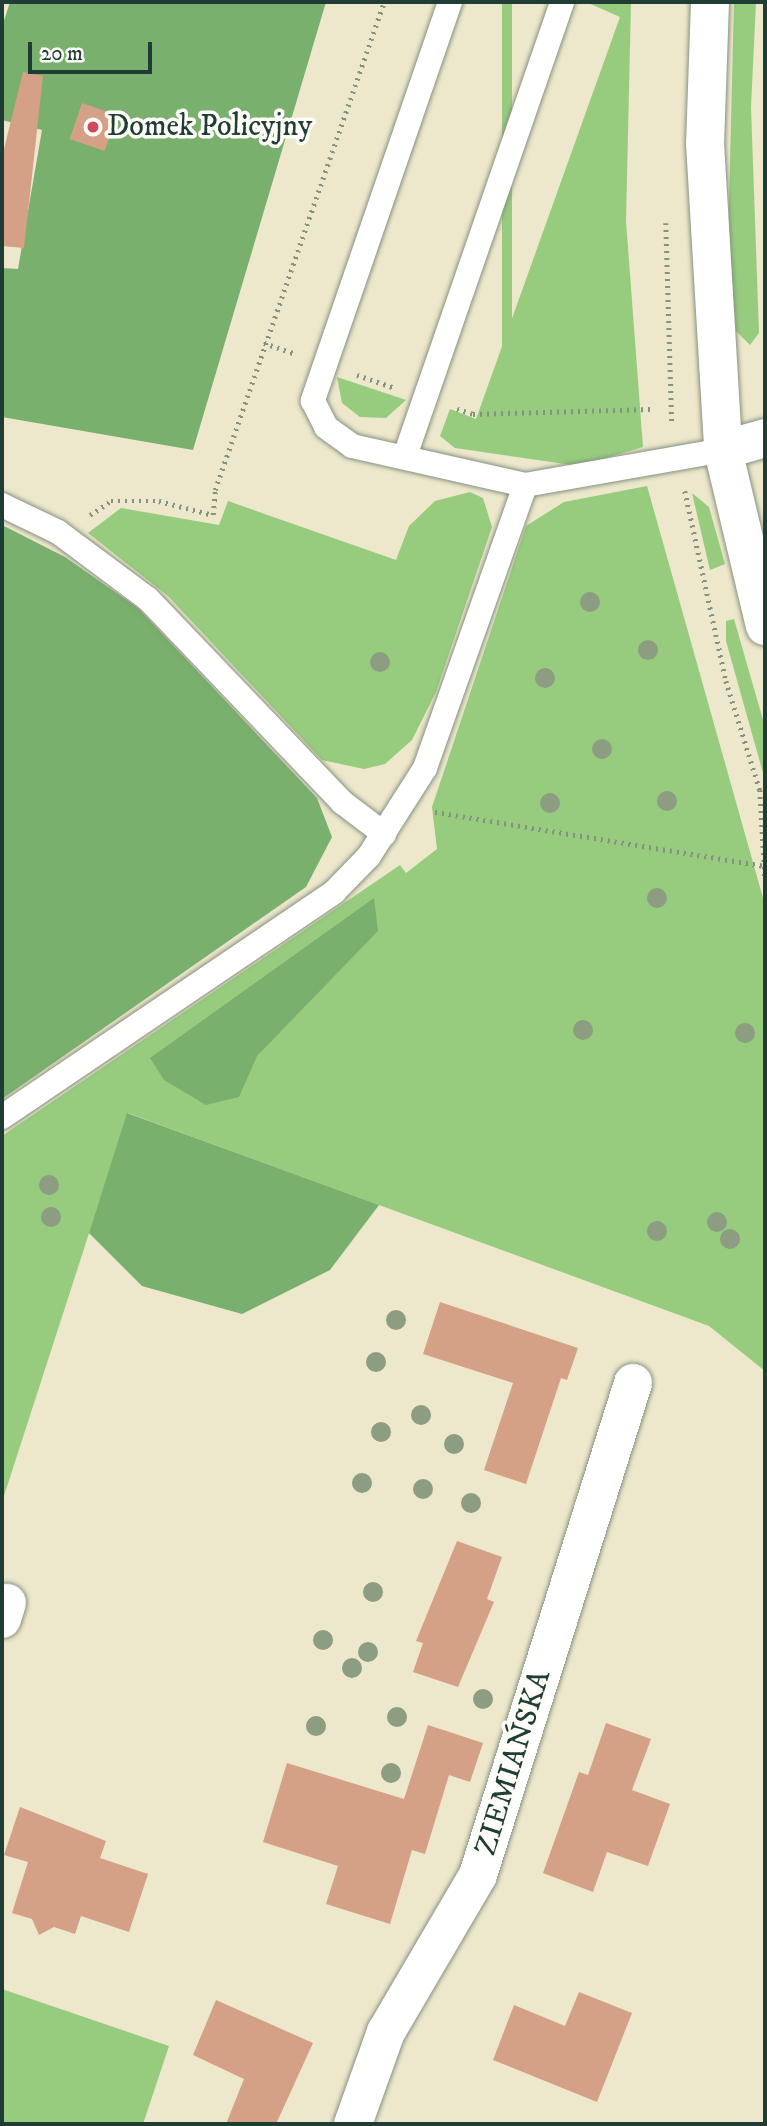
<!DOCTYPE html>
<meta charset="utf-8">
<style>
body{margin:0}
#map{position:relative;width:767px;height:2126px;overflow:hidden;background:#ede7cb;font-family:"IM FELL DW Pica",serif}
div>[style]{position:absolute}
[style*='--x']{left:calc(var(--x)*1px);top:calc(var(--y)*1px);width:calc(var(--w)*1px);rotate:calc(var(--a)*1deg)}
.green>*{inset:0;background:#97cc7e;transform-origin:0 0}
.forest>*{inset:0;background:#79b06d}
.building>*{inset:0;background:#d4a187;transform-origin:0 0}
.path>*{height:4.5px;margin-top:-2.25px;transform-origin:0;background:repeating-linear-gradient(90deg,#869280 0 2px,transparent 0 7px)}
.roads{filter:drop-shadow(0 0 2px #869280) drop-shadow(0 0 2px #869280)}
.service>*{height:24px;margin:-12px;padding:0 12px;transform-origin:12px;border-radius:12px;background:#fff}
.minor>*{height:38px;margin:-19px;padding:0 19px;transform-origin:19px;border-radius:19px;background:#fff}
.tertiary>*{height:38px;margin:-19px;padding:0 19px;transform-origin:19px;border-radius:19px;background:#fff}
.trees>*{width:20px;height:20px;margin:-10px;border-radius:50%;background:#8c9d82}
.dots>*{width:19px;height:19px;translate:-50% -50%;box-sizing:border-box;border:4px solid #fdfcf7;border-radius:50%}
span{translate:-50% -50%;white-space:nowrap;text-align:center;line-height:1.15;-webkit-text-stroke:7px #fdfcf7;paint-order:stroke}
.poi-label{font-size:30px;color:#1f3d34}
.left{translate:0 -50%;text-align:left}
.street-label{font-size:30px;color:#1f3d34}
.frame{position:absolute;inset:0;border:4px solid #1f3d34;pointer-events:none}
.scale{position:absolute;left:28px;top:42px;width:124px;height:32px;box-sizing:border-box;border:4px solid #1f3d34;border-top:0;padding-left:9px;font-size:21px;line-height:24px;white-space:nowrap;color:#1f3d34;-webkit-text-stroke:5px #fdfcf7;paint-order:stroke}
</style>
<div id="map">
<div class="green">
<i style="left:502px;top:2px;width:10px;height:393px"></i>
<i style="clip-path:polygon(586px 2px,631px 2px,626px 221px,643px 447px,579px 466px,455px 448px,440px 436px,450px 409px,476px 419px,620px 17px)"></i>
<i style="clip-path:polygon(734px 2px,756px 2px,751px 107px,759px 333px,750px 345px,736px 331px,728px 242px)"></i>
<i style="clip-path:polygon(337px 377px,406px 400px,386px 418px,360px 417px,342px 403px)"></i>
<i style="clip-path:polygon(647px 486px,765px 905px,765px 1371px,709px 1326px,128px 1113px,2px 1502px,2px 1136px,400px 865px,406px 873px,437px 849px,432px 807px,526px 526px,564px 502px)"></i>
<i style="clip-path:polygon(470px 492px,483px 498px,492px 527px,436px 692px,412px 740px,385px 764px,364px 769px,322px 760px,168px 596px,88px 533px,121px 508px,219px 525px,228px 501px,396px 560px,409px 526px,435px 501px)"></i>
<i style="clip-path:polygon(692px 493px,709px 507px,725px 564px,710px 570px)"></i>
<i style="clip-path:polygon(734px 619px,765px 727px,765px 780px,726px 641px,726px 621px)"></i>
<i style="clip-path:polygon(2px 1989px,169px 2046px,143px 2124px,2px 2124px)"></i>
</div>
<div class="forest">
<i style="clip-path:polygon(10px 2px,326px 2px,193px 450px,2px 417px,2px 268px,18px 269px,42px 130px,2px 120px,2px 27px)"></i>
<i style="clip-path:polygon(2px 525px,65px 557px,138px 608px,317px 798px,332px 837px,306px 887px,2px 1099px)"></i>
<i style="clip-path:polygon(374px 898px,378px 931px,257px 1056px,239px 1097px,206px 1105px,164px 1080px,150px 1058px)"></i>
<i style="clip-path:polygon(127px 1113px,379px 1205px,330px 1270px,242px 1314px,142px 1286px,89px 1233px)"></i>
</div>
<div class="building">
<i style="clip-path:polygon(23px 72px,43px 76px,24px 248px,2px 246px,2px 157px)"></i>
<i style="left:82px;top:103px;width:37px;height:38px;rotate:19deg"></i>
<i style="clip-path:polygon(440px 1302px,578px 1348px,567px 1380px,561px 1378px,526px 1484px,484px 1470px,513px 1383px,423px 1354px)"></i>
<i style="clip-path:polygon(457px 1541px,502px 1557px,487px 1599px,494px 1602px,458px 1687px,413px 1672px,423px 1643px,416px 1641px)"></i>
<i style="clip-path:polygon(606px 1723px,651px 1739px,632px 1790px,670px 1804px,648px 1866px,607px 1852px,593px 1892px,543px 1873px,579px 1772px,588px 1775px)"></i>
<i style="clip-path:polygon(428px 1725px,483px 1743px,470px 1782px,449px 1775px,425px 1854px,412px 1850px,390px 1924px,326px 1904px,338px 1866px,263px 1842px,287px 1763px,404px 1799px)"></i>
<i style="clip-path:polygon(20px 1807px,106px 1841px,100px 1858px,148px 1874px,129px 1932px,81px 1916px,75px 1934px,54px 1927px,39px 1935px,32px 1919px,12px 1913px,28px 1862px,4px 1855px)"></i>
<i style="clip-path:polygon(579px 1992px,632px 2013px,597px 2102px,493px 2060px,514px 2005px,565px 2026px)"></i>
<i style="clip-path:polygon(216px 2000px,313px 2043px,276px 2124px,226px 2124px,244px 2079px,193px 2055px)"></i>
</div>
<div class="path">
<i style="--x:666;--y:223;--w:201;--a:88.3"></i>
<i style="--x:264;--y:343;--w:34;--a:19"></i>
<i style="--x:357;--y:375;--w:40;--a:18.9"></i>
<i style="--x:457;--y:409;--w:17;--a:17"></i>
<i style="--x:473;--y:414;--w:178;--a:-1.6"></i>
<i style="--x:685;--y:491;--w:194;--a:77.8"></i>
<i style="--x:726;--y:681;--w:114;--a:72.7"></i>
<i style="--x:760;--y:790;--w:87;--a:86.7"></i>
<i style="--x:90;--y:515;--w:25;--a:-34"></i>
<i style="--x:111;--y:501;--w:48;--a:0"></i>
<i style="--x:159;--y:501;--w:56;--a:14.5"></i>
<i style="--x:213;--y:515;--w:25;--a:-85"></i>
<i style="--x:215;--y:490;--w:516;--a:-70.9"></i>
<i style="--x:435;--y:812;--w:334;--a:9.3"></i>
</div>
<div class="roads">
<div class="service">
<i style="--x:450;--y:2;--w:422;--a:109"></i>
<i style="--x:313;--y:401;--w:29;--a:63"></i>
<i style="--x:326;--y:427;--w:32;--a:36"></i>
<i style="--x:352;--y:446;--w:177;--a:12.7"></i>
<i style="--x:405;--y:456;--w:480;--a:-70.9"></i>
<i style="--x:2;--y:505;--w:62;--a:25.7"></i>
<i style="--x:58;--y:532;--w:112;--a:36.7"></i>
<i style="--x:148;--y:599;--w:281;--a:46.3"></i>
<i style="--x:342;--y:802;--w:53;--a:37.3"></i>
<i style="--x:2;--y:1117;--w:401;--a:-34.1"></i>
<i style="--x:334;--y:892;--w:50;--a:-45.8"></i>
<i style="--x:369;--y:856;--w:104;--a:-57.5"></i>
<i style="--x:425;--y:768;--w:300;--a:-70.5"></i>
<i style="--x:525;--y:485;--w:201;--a:-10"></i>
</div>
<div class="minor">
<i style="--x:723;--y:450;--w:44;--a:-15.9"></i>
<i style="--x:2;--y:1619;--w:17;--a:-73"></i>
<i style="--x:353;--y:2124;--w:98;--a:-70.3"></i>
<i style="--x:386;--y:2032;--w:182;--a:-59.6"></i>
<i style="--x:478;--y:1875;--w:516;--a:-72.51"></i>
</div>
<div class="tertiary">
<i style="--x:710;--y:2;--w:141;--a:92"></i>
<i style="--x:705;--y:143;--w:308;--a:86.6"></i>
<i style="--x:723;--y:450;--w:181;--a:76.6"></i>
</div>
</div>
<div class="trees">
<i style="left:590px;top:602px"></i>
<i style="left:648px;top:650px"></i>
<i style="left:380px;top:662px"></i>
<i style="left:545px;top:678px"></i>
<i style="left:602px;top:749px"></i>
<i style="left:667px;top:801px"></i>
<i style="left:550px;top:803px"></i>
<i style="left:657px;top:898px"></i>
<i style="left:583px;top:1030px"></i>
<i style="left:745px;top:1033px"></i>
<i style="left:49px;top:1185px"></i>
<i style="left:51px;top:1217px"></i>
<i style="left:717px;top:1222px"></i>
<i style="left:657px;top:1231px"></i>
<i style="left:730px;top:1239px"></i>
<i style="left:396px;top:1320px"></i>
<i style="left:376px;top:1362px"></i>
<i style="left:421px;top:1415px"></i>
<i style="left:381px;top:1432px"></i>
<i style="left:454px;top:1444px"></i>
<i style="left:362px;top:1483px"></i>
<i style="left:423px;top:1489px"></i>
<i style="left:471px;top:1503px"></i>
<i style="left:373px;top:1592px"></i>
<i style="left:323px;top:1640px"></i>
<i style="left:368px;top:1652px"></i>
<i style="left:352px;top:1668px"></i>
<i style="left:483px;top:1699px"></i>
<i style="left:397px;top:1717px"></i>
<i style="left:316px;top:1726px"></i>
<i style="left:391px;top:1773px"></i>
</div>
<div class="dots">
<i style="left:93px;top:127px;background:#d1495b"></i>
</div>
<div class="poi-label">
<span class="left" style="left:107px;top:127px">Domek Policyjny</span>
</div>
<div class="street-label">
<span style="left:514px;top:1763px;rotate:-73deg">ZIEMIAŃSKA</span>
</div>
<div class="frame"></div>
<div class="scale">20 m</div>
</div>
